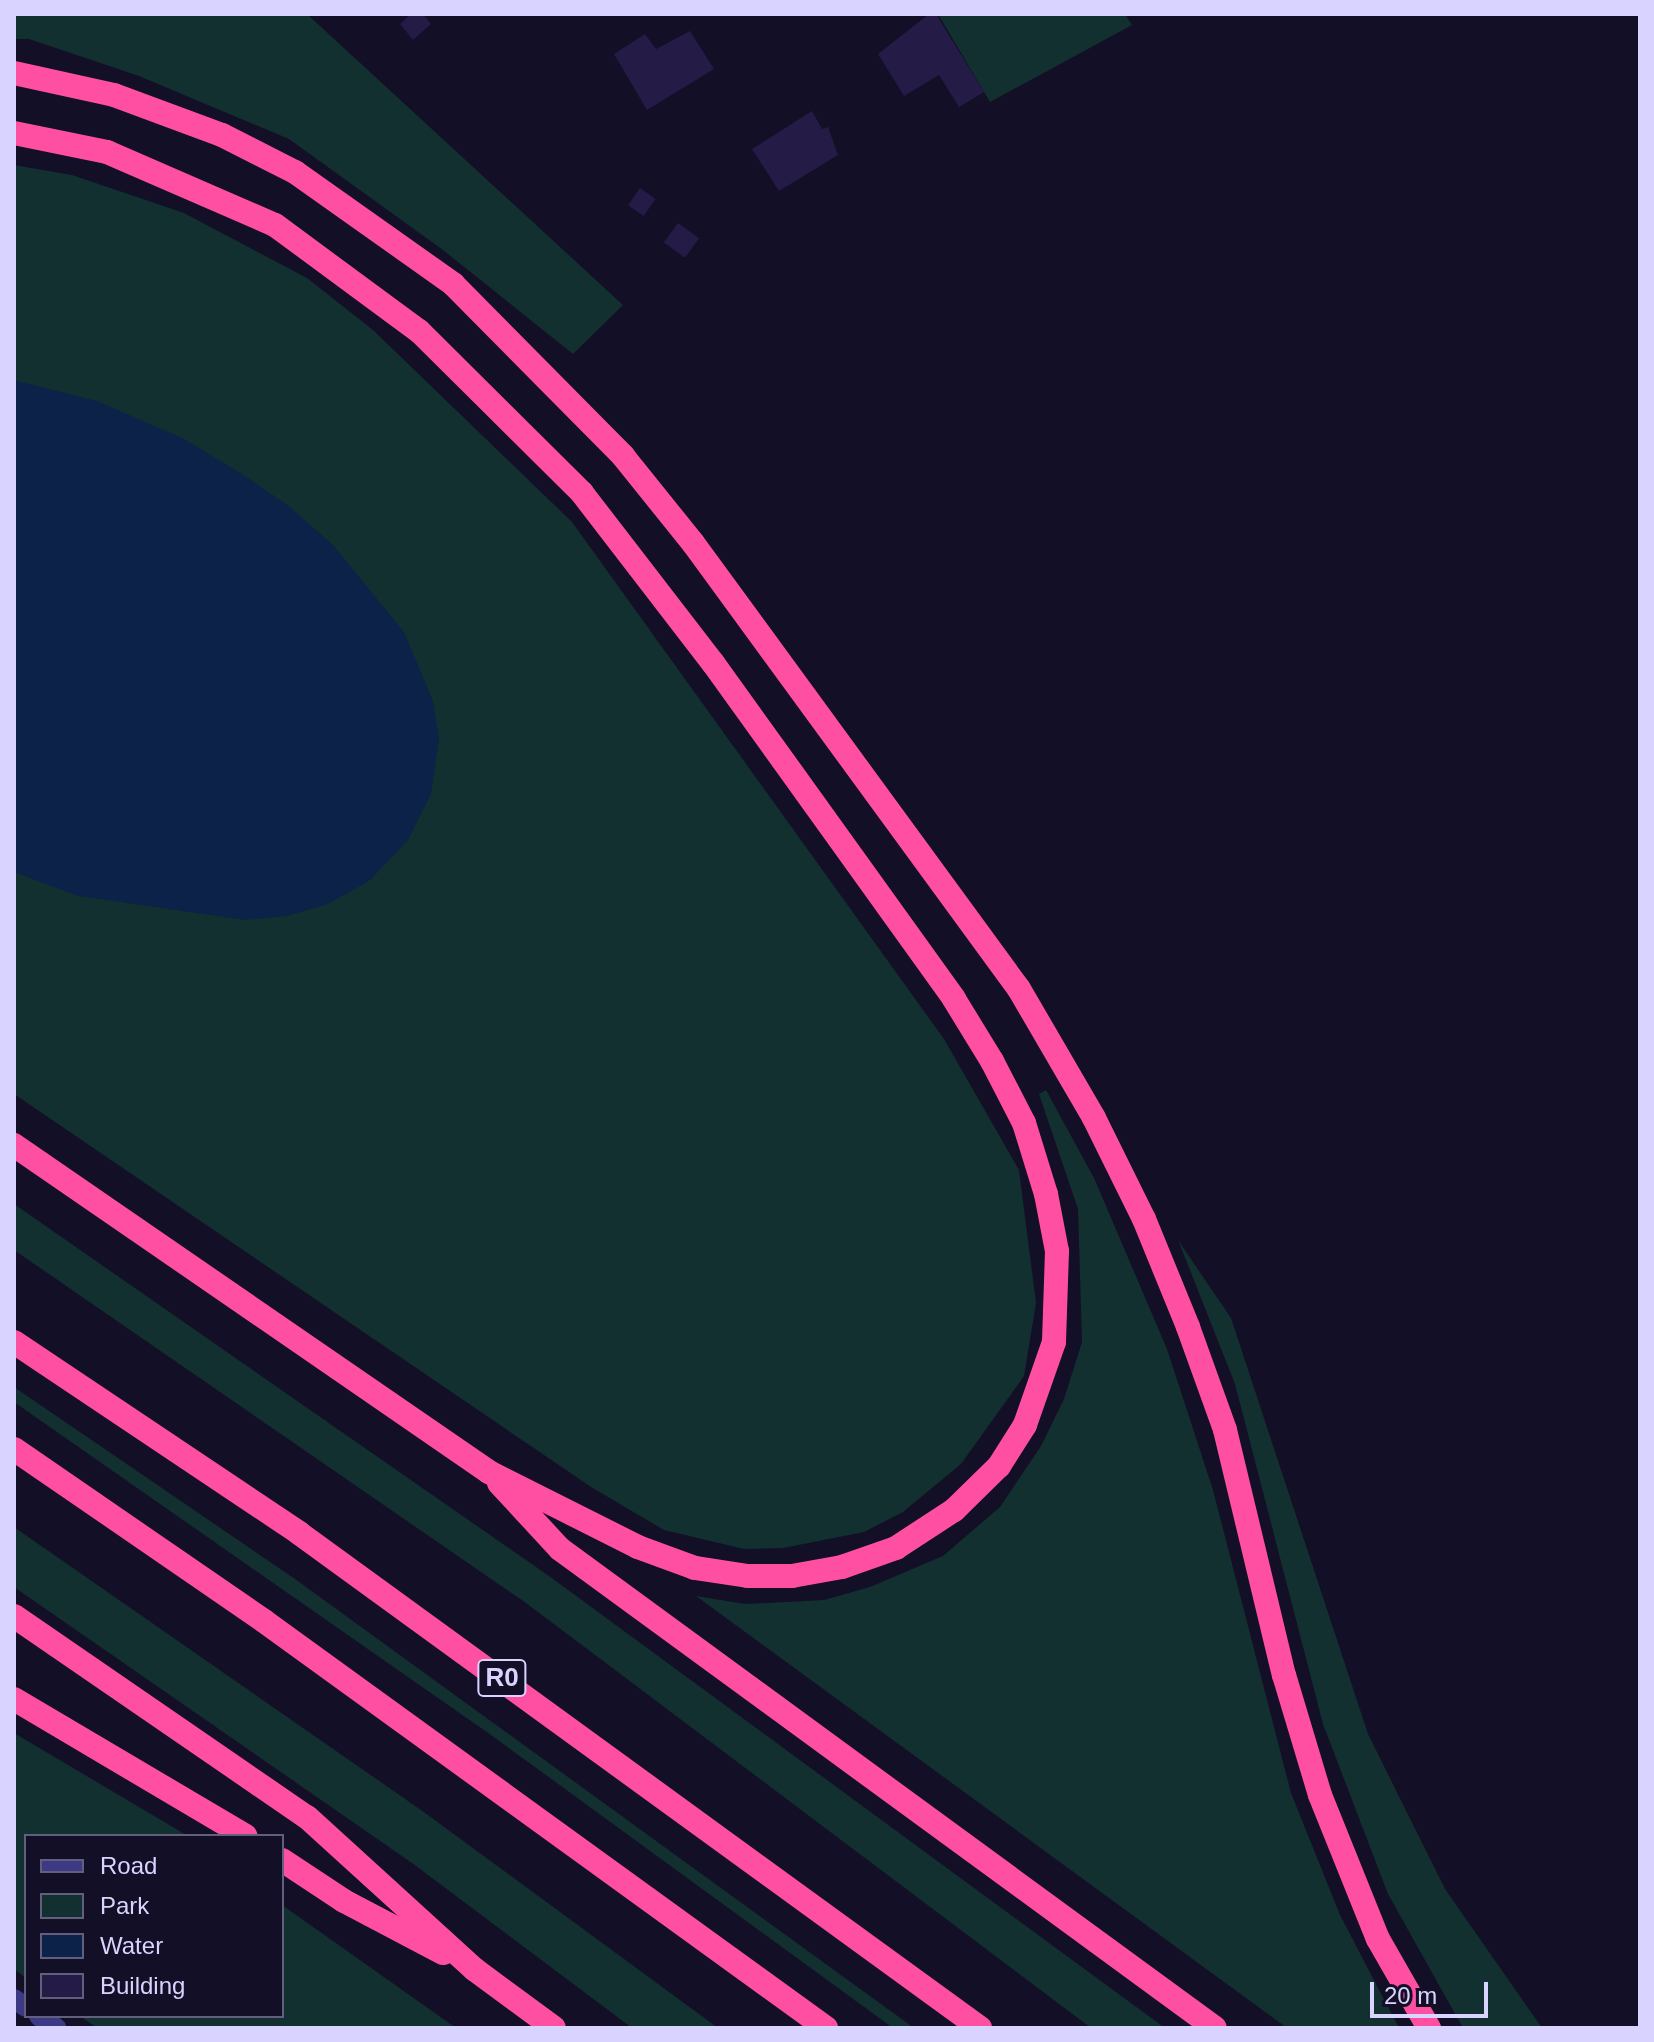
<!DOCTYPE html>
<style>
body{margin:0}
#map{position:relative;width:1654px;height:2042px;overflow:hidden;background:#130f26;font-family:Helvetica,sans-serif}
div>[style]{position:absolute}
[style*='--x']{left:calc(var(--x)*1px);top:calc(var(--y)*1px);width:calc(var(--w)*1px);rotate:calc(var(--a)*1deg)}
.green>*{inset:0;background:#12302f}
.water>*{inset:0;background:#0c2248}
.building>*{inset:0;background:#241b47;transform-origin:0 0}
.minor>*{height:20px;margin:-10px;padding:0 10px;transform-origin:10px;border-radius:10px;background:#3d3a85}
.highway>*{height:24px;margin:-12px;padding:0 12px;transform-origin:12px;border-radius:12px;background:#ff4fa3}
span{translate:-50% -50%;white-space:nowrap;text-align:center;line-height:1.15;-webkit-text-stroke:6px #130f26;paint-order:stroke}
.shield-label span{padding:2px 6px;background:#130f26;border:2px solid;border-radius:6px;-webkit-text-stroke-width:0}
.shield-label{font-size:26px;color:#d9d4ff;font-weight:700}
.frame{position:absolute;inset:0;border:16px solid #d9d4ff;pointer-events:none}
.legend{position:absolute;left:24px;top:1834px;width:260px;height:184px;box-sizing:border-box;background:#130f26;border:2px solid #625e7d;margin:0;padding:10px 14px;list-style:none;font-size:24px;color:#d9d4ff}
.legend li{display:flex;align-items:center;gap:16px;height:40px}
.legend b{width:40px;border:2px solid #625e7d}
.scale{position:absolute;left:1370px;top:1982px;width:118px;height:36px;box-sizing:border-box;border:4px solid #d9d4ff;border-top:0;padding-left:10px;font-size:24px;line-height:28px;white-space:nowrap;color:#d9d4ff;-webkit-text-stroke:6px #130f26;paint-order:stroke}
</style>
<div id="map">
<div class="green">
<i style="clip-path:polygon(14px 14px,307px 14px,623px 305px,573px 354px,443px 250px,289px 139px,139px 76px,29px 39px,14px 39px)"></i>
<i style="clip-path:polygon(938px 14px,1125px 14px,1132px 25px,990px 102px)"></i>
<i style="clip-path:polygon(14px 165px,72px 175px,184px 213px,307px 278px,373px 330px,572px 522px,944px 1039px,1019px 1170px,1036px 1303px,1024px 1376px,961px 1464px,903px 1512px,864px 1532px,783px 1548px,744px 1549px,664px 1530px,591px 1487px,14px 1094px)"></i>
<i style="clip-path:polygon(1046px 1090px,1094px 1178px,1167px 1349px,1213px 1490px,1291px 1793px,1340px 1915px,1399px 2028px,1287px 2028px,696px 1596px,745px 1604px,824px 1600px,870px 1587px,943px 1556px,1000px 1507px,1041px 1446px,1064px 1399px,1082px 1342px,1078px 1209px,1039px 1094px)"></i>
<i style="clip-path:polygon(14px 1204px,549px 1576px,1165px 2028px,1091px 2028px,526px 1603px,14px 1250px)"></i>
<i style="clip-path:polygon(1178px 1240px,1231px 1318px,1368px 1734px,1445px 1889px,1542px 2028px,1463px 2028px,1388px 1894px,1323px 1724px,1235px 1384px)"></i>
<i style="clip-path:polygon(14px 1387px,295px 1579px,914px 2028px,893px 2028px,491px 1735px,14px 1402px)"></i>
<i style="clip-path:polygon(14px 1527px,421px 1810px,718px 2028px,632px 2028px,412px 1863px,14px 1587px)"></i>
<i style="clip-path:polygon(14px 1733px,188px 1836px,26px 1836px,26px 1978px,14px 1969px)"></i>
<i style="clip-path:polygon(282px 1905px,456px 2028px,97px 2028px,80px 2016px,282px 2016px)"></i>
</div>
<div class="water">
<i style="clip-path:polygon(14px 380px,97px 401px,184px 439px,242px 474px,289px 506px,333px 545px,404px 632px,433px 701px,439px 739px,431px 794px,408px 840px,369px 881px,328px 904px,287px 916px,245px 920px,78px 896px,14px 872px)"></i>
</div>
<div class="building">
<i style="clip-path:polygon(411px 14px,423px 14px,431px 24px,413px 40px,400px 24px)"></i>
<i style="clip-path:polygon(929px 14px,936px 14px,984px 92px,959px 107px,939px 75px,904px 96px,878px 54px)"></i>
<i style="clip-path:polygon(690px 31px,714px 69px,647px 110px,614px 54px,645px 34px,656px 49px)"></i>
<i style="clip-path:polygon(812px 111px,822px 129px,828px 127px,838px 155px,779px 191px,752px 149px)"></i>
<i style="left:640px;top:188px;width:19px;height:21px;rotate:35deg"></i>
<i style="left:678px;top:223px;width:26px;height:24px;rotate:36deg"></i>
</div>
<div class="minor">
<i style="--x:14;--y:1999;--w:14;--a:34"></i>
<i style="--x:39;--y:2016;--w:21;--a:35"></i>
</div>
<div class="highway">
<i style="--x:14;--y:73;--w:102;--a:12.4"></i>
<i style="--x:114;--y:95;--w:115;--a:20.3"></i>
<i style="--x:222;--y:135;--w:82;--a:26.9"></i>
<i style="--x:295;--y:172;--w:194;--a:35.3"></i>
<i style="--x:453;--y:284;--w:242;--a:45.3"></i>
<i style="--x:623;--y:456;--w:112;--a:51.2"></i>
<i style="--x:693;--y:543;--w:552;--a:53.84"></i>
<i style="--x:1019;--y:989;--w:149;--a:59.8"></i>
<i style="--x:1094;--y:1118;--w:113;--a:63.7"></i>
<i style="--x:1144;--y:1219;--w:117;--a:67.8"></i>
<i style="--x:1188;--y:1327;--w:109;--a:70.2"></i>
<i style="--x:1225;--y:1430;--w:252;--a:76.5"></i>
<i style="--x:1284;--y:1675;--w:125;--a:73.3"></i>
<i style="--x:1320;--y:1795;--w:155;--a:68.1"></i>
<i style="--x:1378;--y:1939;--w:103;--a:60.2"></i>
<i style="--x:14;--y:133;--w:95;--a:11.5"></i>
<i style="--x:107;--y:152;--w:183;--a:23.5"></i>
<i style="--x:275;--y:225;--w:179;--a:36.4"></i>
<i style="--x:419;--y:331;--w:230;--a:44.8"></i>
<i style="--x:582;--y:493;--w:215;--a:52.4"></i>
<i style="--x:713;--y:663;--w:413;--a:54.3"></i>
<i style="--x:954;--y:999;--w:73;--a:58.5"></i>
<i style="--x:992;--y:1061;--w:70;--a:62.7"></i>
<i style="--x:1024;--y:1123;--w:74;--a:72.8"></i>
<i style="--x:1046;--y:1194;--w:58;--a:79.1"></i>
<i style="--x:1057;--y:1251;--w:91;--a:91.9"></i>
<i style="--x:1054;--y:1342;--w:88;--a:109.3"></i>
<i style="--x:1025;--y:1425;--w:49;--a:122.4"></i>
<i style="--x:999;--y:1466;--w:63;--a:135.6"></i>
<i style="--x:954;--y:1510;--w:69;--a:146.8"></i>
<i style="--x:896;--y:1548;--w:57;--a:160.6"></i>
<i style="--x:842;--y:1567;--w:51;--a:169.8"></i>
<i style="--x:792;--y:1576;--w:44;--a:180"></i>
<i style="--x:748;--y:1576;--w:54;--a:-171.4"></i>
<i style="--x:695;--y:1568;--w:61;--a:-159.8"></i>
<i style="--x:638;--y:1547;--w:167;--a:-153.3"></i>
<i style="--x:489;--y:1472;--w:577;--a:-145.46"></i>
<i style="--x:14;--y:1342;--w:343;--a:33.8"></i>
<i style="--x:299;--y:1533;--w:842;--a:36.01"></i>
<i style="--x:14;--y:1449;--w:303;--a:34.5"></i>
<i style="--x:264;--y:1621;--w:694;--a:35.91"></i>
<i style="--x:499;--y:1483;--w:90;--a:47.3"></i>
<i style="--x:560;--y:1549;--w:811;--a:36.18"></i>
<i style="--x:14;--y:1616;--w:355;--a:34.5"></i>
<i style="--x:307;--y:1817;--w:226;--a:42.3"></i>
<i style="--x:474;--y:1969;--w:99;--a:36.4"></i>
<i style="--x:14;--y:1699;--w:269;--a:30.6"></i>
<i style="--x:282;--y:1860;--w:74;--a:33.5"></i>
<i style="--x:344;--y:1901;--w:112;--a:27.7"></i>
</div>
<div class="shield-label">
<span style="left:502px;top:1678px">R0</span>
</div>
<div class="frame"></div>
<ul class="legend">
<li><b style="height:10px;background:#3d3a85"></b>Road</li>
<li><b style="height:22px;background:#12302f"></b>Park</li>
<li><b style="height:22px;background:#0c2248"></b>Water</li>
<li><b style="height:22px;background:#241b47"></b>Building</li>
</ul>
<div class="scale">20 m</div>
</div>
